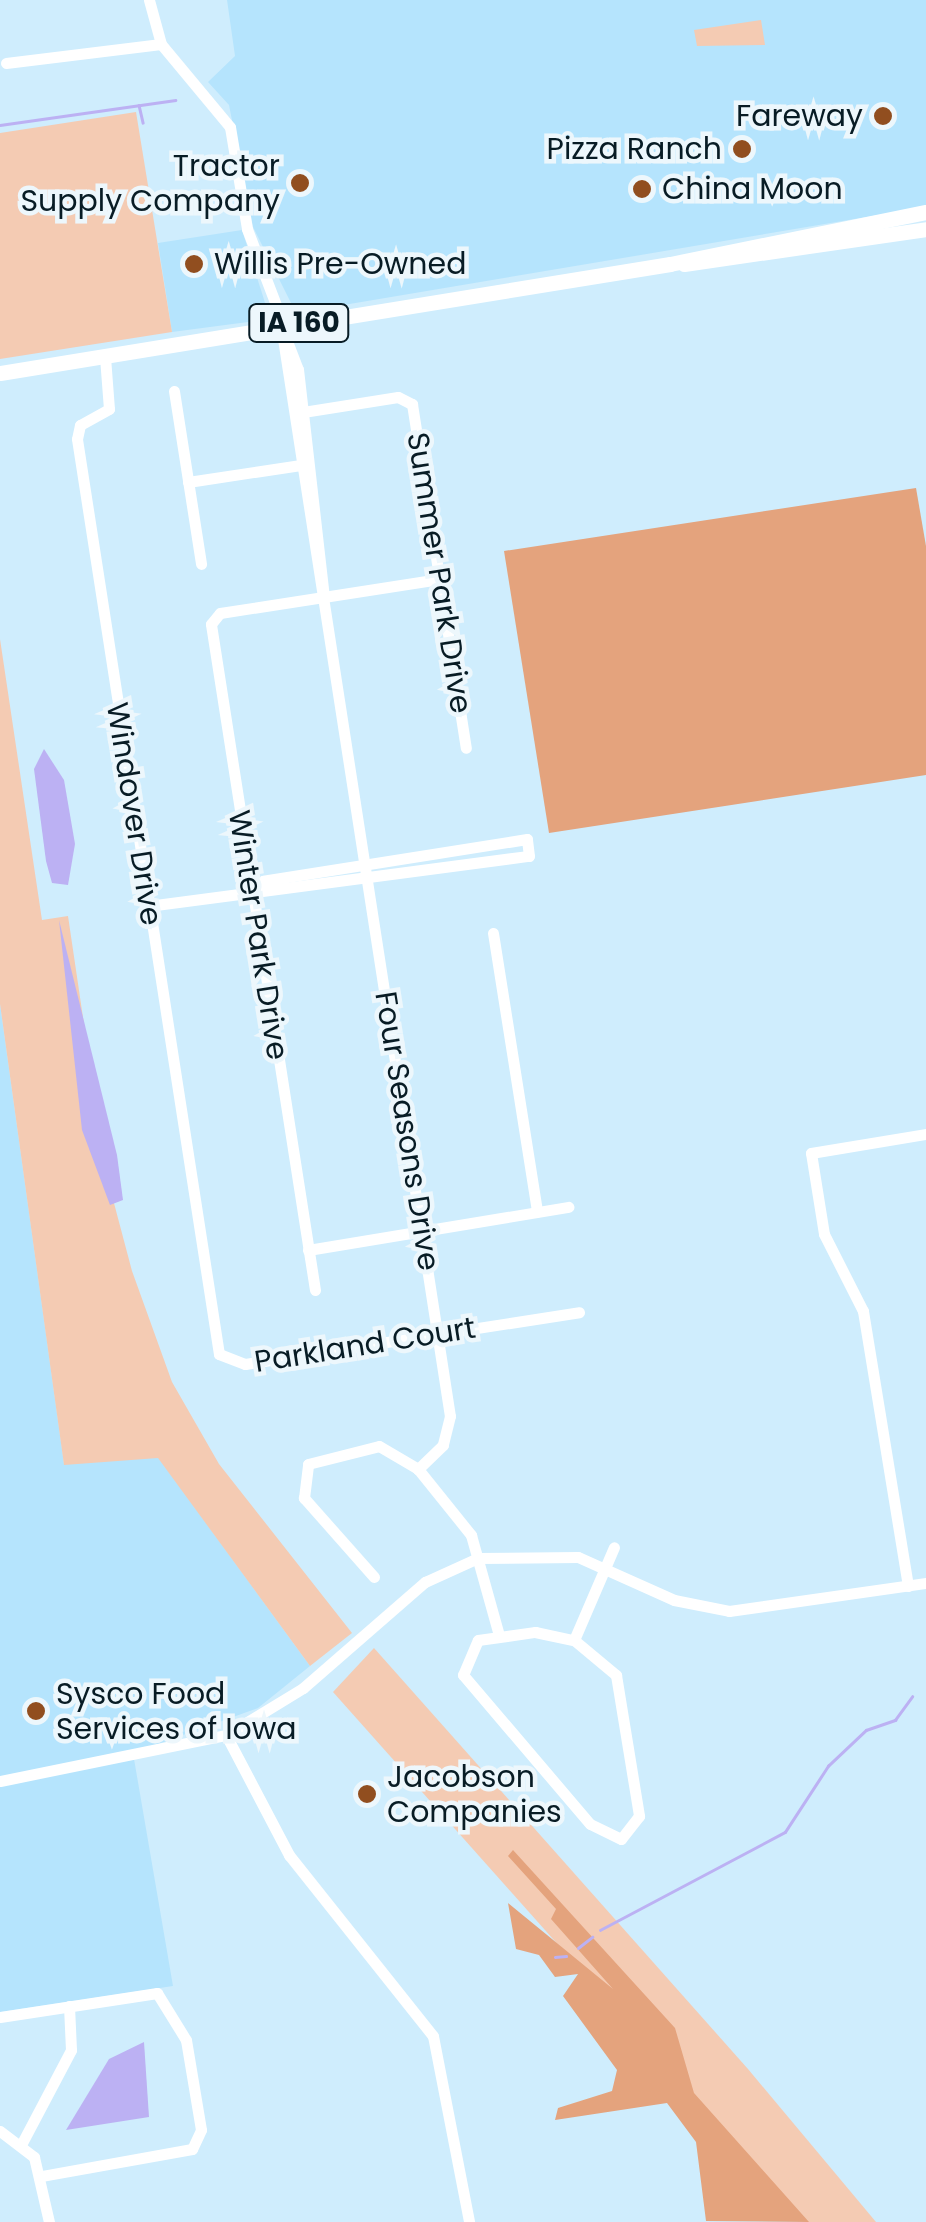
<!DOCTYPE html>
<style>
body{margin:0}
#map{position:relative;width:926px;height:2222px;overflow:hidden;background:#cfedfd;font-family:Poppins,sans-serif}
div>[style]{position:absolute}
[style*='--x']{left:calc(var(--x)*1px);top:calc(var(--y)*1px);width:calc(var(--w)*1px);rotate:calc(var(--a)*1deg)}
.built>*{inset:0;background:#b5e4fd}
.green>*{inset:0;background:#f4cbb3}
.forest>*{inset:0;background:#e4a37d}
.water>*{inset:0;background:#bcb1f3}
.stream>*{height:2.5px;margin:-1.25px;padding:0 1.25px;transform-origin:1.25px;border-radius:1.25px;background:#bcb1f3}
.minor>*{height:11px;margin:-5.5px;padding:0 5.5px;transform-origin:5.5px;border-radius:5.5px;background:#fff}
.major>*{height:15px;margin:-7.5px;padding:0 7.5px;transform-origin:7.5px;border-radius:7.5px;background:#fff}
.dots>*{width:28px;height:28px;translate:-50% -50%;box-sizing:border-box;border:5px solid #edf7fc;border-radius:50%}
span{translate:-50% -50%;white-space:nowrap;text-align:center;line-height:1.15;-webkit-text-stroke:9px #edf7fc;paint-order:stroke}
.shield-label span{padding:2px 8px;background:#edf7fc;border:2px solid;border-radius:8px;-webkit-text-stroke-width:0}
.shield-label{font-size:28px;color:#081c25;font-weight:700}
.poi-label{font-size:30px;color:#081c25}
.right{translate:-100% -50%;text-align:right}
.left{translate:0 -50%;text-align:left}
.street-label{font-size:30px;color:#081c25}
</style>
<div id="map">
<div class="built">
<i style="clip-path:polygon(227px 0,926px 0,926px 207px,296px 313px,253px 227px,229px 105px,208px 82px,235px 56px)"></i>
<i style="clip-path:polygon(242px 230px,267px 309px,248px 322px,172px 332px,158px 243px)"></i>
<i style="clip-path:polygon(0 1004px,64px 1464px,158px 1457px,310px 1666px,258px 1708px,133px 1753px,173px 1986px,0 2012px)"></i>
</div>
<div class="green">
<i style="clip-path:polygon(761px 20px,765px 45px,697px 46px,694px 30px)"></i>
<i style="clip-path:polygon(136px 112px,172px 332px,0 359px,0 133px)"></i>
<i style="clip-path:polygon(0 639px,42px 920px,68px 916px,106px 1173px,132px 1271px,172px 1382px,219px 1464px,352px 1633px,310px 1666px,158px 1458px,64px 1465px,0 1004px)"></i>
<i style="clip-path:polygon(374px 1648px,748px 2069px,876px 2222px,805px 2222px,333px 1692px)"></i>
</div>
<div class="forest">
<i style="clip-path:polygon(916px 488px,926px 546px,926px 775px,549px 833px,504px 551px)"></i>
<i style="clip-path:polygon(513px 1850px,675px 2028px,694px 2093px,809px 2222px,706px 2221px,696px 2142px,667px 2103px,555px 2120px,558px 2108px,612px 2091px,617px 2070px,563px 1996px,578px 1974px,555px 1977px,539px 1955px,516px 1949px,508px 1903px,613px 1989px,551px 1919px,556px 1909px,508px 1856px)"></i>
</div>
<div class="water">
<i style="clip-path:polygon(44px 749px,64px 780px,75px 844px,68px 885px,52px 883px,46px 861px,34px 769px)"></i>
<i style="clip-path:polygon(59px 920px,117px 1155px,123px 1200px,110px 1205px,82px 1130px)"></i>
<i style="clip-path:polygon(144px 2042px,149px 2117px,66px 2130px,109px 2059px)"></i>
</div>
<div class="stream">
<i style="--x:139;--y:105;--w:18;--a:77"></i>
<i style="--x:0;--y:125;--w:177;--a:-8.1"></i>
<i style="--x:600;--y:1930;--w:209;--a:-27.9"></i>
<i style="--x:785;--y:1832;--w:79;--a:-56.9"></i>
<i style="--x:828;--y:1766;--w:52;--a:-43.5"></i>
<i style="--x:866;--y:1730;--w:31;--a:-19"></i>
<i style="--x:895;--y:1720;--w:29;--a:-54"></i>
<i style="--x:578;--y:1948;--w:18;--a:-38"></i>
<i style="--x:555;--y:1957;--w:11;--a:-5"></i>
</div>
<div class="minor">
<i style="--x:149;--y:0;--w:46;--a:74.7"></i>
<i style="--x:161;--y:44;--w:108;--a:50.3"></i>
<i style="--x:230;--y:127;--w:103;--a:80.5"></i>
<i style="--x:247;--y:229;--w:90;--a:69.1"></i>
<i style="--x:279;--y:313;--w:1116;--a:81.19"></i>
<i style="--x:450;--y:1416;--w:30;--a:104"></i>
<i style="--x:443;--y:1445;--w:35;--a:136"></i>
<i style="--x:6;--y:63;--w:156;--a:-7"></i>
<i style="--x:287;--y:341;--w:30;--a:69"></i>
<i style="--x:298;--y:369;--w:228;--a:83.5"></i>
<i style="--x:105;--y:357;--w:52;--a:85.6"></i>
<i style="--x:109;--y:409;--w:33;--a:151"></i>
<i style="--x:80;--y:425;--w:14;--a:102"></i>
<i style="--x:77;--y:439;--w:926;--a:81.18"></i>
<i style="--x:219;--y:1354;--w:28;--a:21"></i>
<i style="--x:245;--y:1364;--w:338;--a:-8.8"></i>
<i style="--x:174;--y:391;--w:175;--a:81.1"></i>
<i style="--x:303;--y:412;--w:96;--a:-9"></i>
<i style="--x:398;--y:397;--w:16;--a:27"></i>
<i style="--x:412;--y:404;--w:348;--a:81.1"></i>
<i style="--x:188;--y:482;--w:114;--a:-8.6"></i>
<i style="--x:148;--y:906;--w:384;--a:-7.5"></i>
<i style="--x:529;--y:856;--w:17;--a:-97"></i>
<i style="--x:527;--y:839;--w:267;--a:171"></i>
<i style="--x:263;--y:881;--w:16;--a:137"></i>
<i style="--x:493;--y:933;--w:282;--a:81"></i>
<i style="--x:308;--y:1250;--w:264;--a:-9.4"></i>
<i style="--x:315;--y:1290;--w:674;--a:-98.88"></i>
<i style="--x:211;--y:624;--w:14;--a:-51"></i>
<i style="--x:220;--y:613;--w:222;--a:-8.8"></i>
<i style="--x:374;--y:1577;--w:106;--a:-131.5"></i>
<i style="--x:304;--y:1498;--w:34;--a:-83"></i>
<i style="--x:308;--y:1464;--w:73;--a:-14.2"></i>
<i style="--x:379;--y:1446;--w:45;--a:30.5"></i>
<i style="--x:418;--y:1469;--w:85;--a:51.2"></i>
<i style="--x:471;--y:1535;--w:104;--a:74.4"></i>
<i style="--x:908;--y:1586;--w:279;--a:-99.3"></i>
<i style="--x:863;--y:1311;--w:86;--a:-116.9"></i>
<i style="--x:824;--y:1234;--w:82;--a:-99.1"></i>
<i style="--x:811;--y:1153;--w:117;--a:-9.4"></i>
<i style="--x:535;--y:1632;--w:40;--a:12"></i>
<i style="--x:574;--y:1640;--w:55;--a:39.8"></i>
<i style="--x:616;--y:1675;--w:143;--a:80.7"></i>
<i style="--x:639;--y:1816;--w:29;--a:128"></i>
<i style="--x:621;--y:1839;--w:34;--a:-154"></i>
<i style="--x:590;--y:1824;--w:196;--a:-130.4"></i>
<i style="--x:463;--y:1675;--w:38;--a:-67"></i>
<i style="--x:478;--y:1640;--w:58;--a:-8"></i>
<i style="--x:574;--y:1640;--w:101;--a:-66.7"></i>
<i style="--x:226;--y:1735;--w:136;--a:62.3"></i>
<i style="--x:289;--y:1855;--w:231;--a:51.5"></i>
<i style="--x:433;--y:2036;--w:189;--a:79"></i>
<i style="--x:0;--y:1781;--w:231;--a:-11.5"></i>
<i style="--x:226;--y:1735;--w:90;--a:-31.4"></i>
<i style="--x:303;--y:1688;--w:162;--a:-41"></i>
<i style="--x:425;--y:1582;--w:58;--a:-24.4"></i>
<i style="--x:478;--y:1558;--w:100;--a:-0.6"></i>
<i style="--x:578;--y:1557;--w:105;--a:24.1"></i>
<i style="--x:674;--y:1600;--w:56;--a:11.3"></i>
<i style="--x:729;--y:1611;--w:199;--a:-8.1"></i>
<i style="--x:0;--y:2017;--w:159;--a:-8.7"></i>
<i style="--x:157;--y:1993;--w:55;--a:58.3"></i>
<i style="--x:186;--y:2040;--w:91;--a:80.5"></i>
<i style="--x:201;--y:2130;--w:21;--a:115"></i>
<i style="--x:192;--y:2149;--w:152;--a:169.8"></i>
<i style="--x:0;--y:2131;--w:43;--a:37.4"></i>
<i style="--x:34;--y:2157;--w:67;--a:77"></i>
<i style="--x:22;--y:2143;--w:105;--a:-62.2"></i>
<i style="--x:71;--y:2050;--w:44;--a:-92.6"></i>
</div>
<div class="major">
<i style="--x:684;--y:264;--w:245;--a:-8.2"></i>
<i style="--x:0;--y:373;--w:679;--a:-9.24"></i>
<i style="--x:670;--y:264;--w:261;--a:-11.5"></i>
</div>
<div class="dots">
<i style="left:883px;top:116px;background:#914e1f"></i>
<i style="left:742px;top:149px;background:#914e1f"></i>
<i style="left:300px;top:183px;background:#914e1f"></i>
<i style="left:642px;top:189px;background:#914e1f"></i>
<i style="left:194px;top:264px;background:#914e1f"></i>
<i style="left:36px;top:1711px;background:#914e1f"></i>
<i style="left:367px;top:1794px;background:#914e1f"></i>
</div>
<div class="shield-label">
<span style="left:299px;top:323px">IA 160</span>
</div>
<div class="poi-label">
<span class="right" style="left:863px;top:116px">Fareway</span>
<span class="right" style="left:722px;top:149px">Pizza Ranch</span>
<span class="right" style="left:280px;top:183px">Tractor<br>Supply Company</span>
<span class="left" style="left:662px;top:189px">China Moon</span>
<span class="left" style="left:214px;top:264px">Willis Pre-Owned</span>
<span class="left" style="left:56px;top:1711px">Sysco Food<br>Services of Iowa</span>
<span class="left" style="left:387px;top:1794px">Jacobson<br>Companies</span>
</div>
<div class="street-label">
<span style="left:439px;top:573px;rotate:81deg">Summer Park Drive</span>
<span style="left:134px;top:814px;rotate:81deg">Windover Drive</span>
<span style="left:258px;top:935px;rotate:81deg">Winter Park Drive</span>
<span style="left:407px;top:1131px;rotate:81deg">Four Seasons Drive</span>
<span style="left:365px;top:1345px;rotate:-9deg">Parkland Court</span>
</div>
</div>
